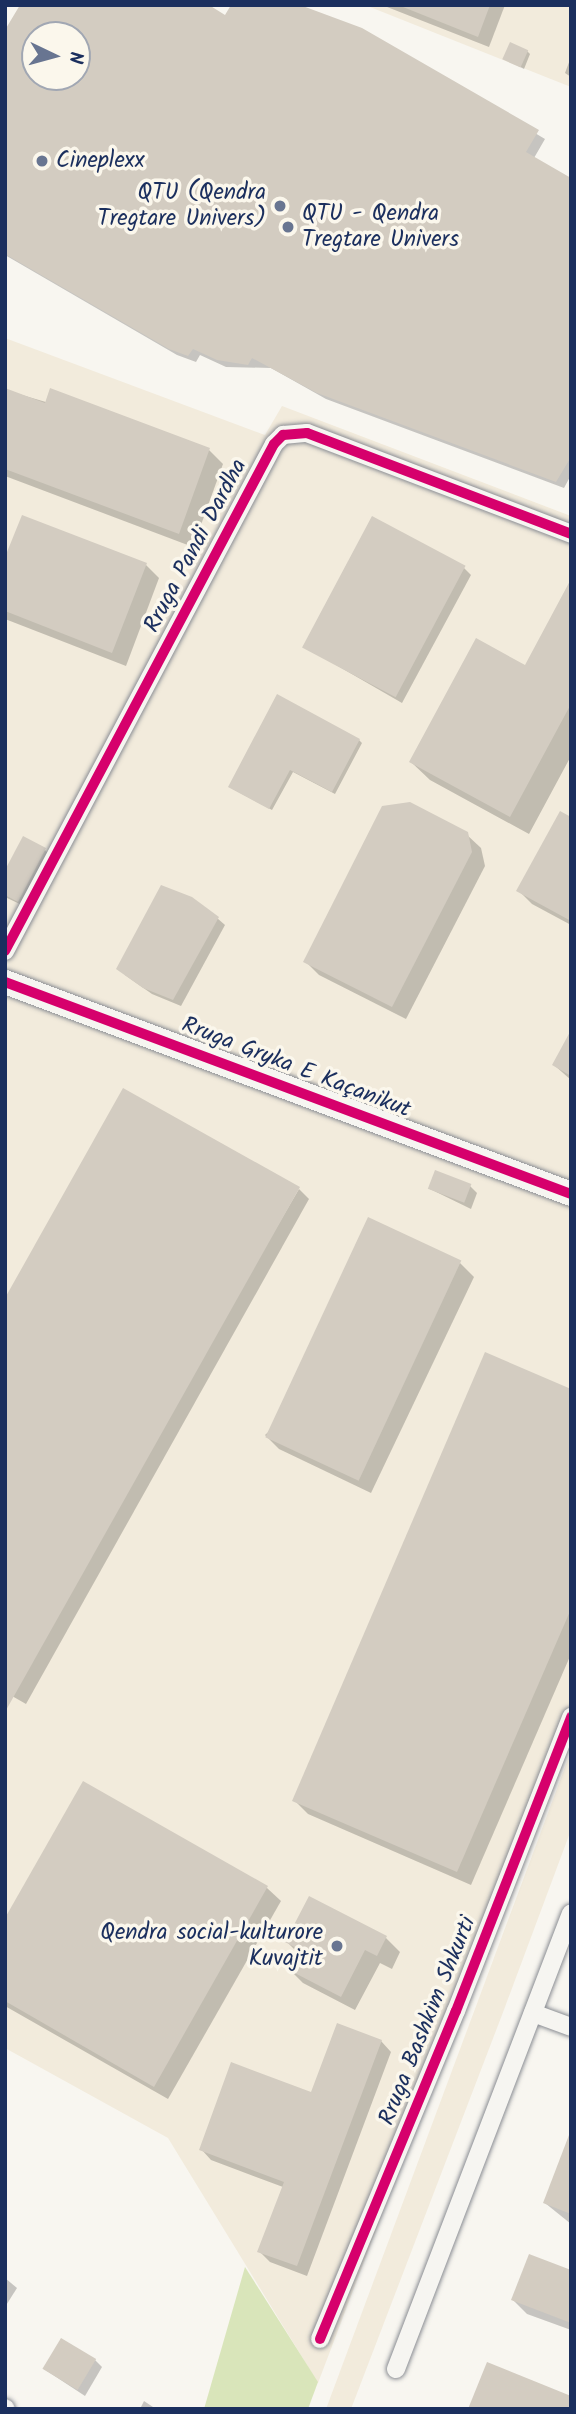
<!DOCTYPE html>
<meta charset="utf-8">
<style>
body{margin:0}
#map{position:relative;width:576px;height:2414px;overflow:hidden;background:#f8f6f0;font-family:Kalam,sans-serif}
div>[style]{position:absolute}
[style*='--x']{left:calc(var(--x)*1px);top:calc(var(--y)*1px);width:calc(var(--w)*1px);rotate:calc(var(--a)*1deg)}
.built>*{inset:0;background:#f2ebdc}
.green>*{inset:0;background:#d9e5ba}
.shadow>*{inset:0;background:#0003}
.building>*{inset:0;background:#d3ccc1;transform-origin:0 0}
.roads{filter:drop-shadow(0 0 2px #8b8e94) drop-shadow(0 0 2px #8b8e94)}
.street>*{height:18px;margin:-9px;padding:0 9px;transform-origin:9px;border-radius:9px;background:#f6f5f1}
.secondary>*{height:24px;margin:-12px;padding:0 12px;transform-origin:12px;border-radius:12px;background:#f6f5f1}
.cycleway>*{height:10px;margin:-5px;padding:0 5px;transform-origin:5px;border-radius:5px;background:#d6006c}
.dots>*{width:19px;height:19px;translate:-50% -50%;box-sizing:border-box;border:4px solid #fbf7ec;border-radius:50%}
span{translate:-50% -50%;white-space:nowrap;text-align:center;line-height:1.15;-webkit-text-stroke:7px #fbf7ec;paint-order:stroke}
.poi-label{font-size:23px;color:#1b2f5e}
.left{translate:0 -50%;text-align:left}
.right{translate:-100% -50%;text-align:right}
.street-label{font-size:23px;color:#1b2f5e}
.frame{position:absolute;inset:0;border:7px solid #1b2f5e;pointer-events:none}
.north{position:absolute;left:21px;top:21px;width:70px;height:70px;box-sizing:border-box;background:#fbf7ec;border:2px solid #a1a7b3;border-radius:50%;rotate:95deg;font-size:19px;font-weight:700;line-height:28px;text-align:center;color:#1b2f5e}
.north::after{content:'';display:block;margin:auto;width:24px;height:32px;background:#687591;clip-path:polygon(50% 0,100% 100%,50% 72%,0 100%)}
</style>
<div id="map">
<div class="built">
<i style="clip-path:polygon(365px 5px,571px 5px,571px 87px)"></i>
<i style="clip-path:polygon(5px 338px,265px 435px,282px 406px,571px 516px,571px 1717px,318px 2383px,168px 2138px,5px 2048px)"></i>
<i style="clip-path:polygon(571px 1751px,571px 1830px,502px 2015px,351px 2409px,326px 2409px)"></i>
</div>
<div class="green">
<i style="clip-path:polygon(245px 2267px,318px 2382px,308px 2409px,204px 2409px)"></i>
</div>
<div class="shadow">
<i style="clip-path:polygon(382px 5px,505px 5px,489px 47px)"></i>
<i style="clip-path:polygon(evenodd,225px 18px,361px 29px,545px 139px,534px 158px,571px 180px,571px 475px,564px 488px,326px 399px,271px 368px,226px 367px,200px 355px,196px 362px,177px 355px,5px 255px,5px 34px,225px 18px,35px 35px,77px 35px,77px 77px,35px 77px,35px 35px)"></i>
<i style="clip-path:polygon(527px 51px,530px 54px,524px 69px,505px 59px)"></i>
<i style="clip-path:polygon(571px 57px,571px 77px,565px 73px)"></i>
<i style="clip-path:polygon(5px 390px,209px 450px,223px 464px,193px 547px,5px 476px)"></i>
<i style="clip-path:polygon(5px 562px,146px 565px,159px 578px,126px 666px,5px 619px)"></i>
<i style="clip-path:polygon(464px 568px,471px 575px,402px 703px,305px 647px)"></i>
<i style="clip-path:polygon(571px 583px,571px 756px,529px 834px,430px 780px,411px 762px,525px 667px)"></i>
<i style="clip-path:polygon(359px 740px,362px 743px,335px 794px,293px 772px,272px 810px,233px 789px)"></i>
<i style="clip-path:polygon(571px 819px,571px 925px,532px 904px,518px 890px)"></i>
<i style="clip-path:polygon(466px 834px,481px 848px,485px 866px,406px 1019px,319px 975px,305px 961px)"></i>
<i style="clip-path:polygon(45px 850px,52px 857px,26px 907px,5px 897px,5px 874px)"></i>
<i style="clip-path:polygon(217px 918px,225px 925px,181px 1006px,152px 994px,125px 975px)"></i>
<i style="clip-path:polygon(571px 1034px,571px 1080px,554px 1065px)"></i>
<i style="clip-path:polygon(470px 1186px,477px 1193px,471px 1209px,430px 1189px)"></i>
<i style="clip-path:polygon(299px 1189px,309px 1199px,26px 1704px,5px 1692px)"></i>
<i style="clip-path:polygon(460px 1263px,474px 1277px,371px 1493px,279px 1449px,265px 1435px)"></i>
<i style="clip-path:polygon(571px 1391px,571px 1654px,471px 1885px,308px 1814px,294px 1800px)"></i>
<i style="clip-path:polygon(84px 1783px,267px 1888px,281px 1901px,168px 2099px,5px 2006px,5px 1921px)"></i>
<i style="clip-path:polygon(309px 1898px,386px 1938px,400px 1952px,392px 1969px,380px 1963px,355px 2010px,303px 1983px,289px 1969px,298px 1953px,287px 1942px)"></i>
<i style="clip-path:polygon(381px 2041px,391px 2052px,307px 2276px,270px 2262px,259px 2251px,283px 2187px,211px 2160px,201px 2149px,312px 2095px)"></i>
<i style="clip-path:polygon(571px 2164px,571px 2224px,545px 2203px)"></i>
<i style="clip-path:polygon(571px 2271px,571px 2330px,527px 2314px,513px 2300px)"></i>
<i style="clip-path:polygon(5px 2278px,17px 2288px,5px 2307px)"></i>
<i style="clip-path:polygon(95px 2360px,102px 2367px,85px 2396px,44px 2369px)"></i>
<i style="clip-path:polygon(144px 2401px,156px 2409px,140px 2409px)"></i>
</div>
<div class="building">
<i style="clip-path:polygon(evenodd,20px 5px,209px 5px,225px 15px,231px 5px,300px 5px,362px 28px,539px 130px,526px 152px,571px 178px,571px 457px,556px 482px,317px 393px,252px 358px,248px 365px,217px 360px,193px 349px,188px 356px,169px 349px,5px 254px,5px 30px,20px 5px,35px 35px,77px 35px,77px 77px,35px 77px,35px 35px)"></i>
<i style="clip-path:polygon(398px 5px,490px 5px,478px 37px)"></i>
<i style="left:510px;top:42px;width:20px;height:19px;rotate:24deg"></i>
<i style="clip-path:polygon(5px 388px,45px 403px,50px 388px,210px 448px,179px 534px,5px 469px)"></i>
<i style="clip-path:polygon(22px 515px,147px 563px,112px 653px,5px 611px,5px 557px)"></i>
<i style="left:372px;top:516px;width:106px;height:149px;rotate:28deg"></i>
<i style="clip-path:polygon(571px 579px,571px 704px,510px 817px,409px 762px,476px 638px,525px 665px)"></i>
<i style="clip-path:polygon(277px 694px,360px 739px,332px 792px,290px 770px,269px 809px,228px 787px)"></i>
<i style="clip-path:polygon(410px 802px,468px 832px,472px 852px,392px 1007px,303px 962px,382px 806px)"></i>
<i style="clip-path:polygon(560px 811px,571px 817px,571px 921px,516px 891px)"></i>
<i style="clip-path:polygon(23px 836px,46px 848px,18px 902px,5px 895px,5px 870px)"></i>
<i style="clip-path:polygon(161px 885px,192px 897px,219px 917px,173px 1000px,143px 988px,116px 969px)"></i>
<i style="clip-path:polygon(571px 1030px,571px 1076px,552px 1065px)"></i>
<i style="clip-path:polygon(123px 1088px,300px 1187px,5px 1712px,5px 1298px)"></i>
<i style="left:435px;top:1170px;width:39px;height:20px;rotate:21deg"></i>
<i style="left:368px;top:1217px;width:103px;height:243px;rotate:25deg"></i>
<i style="clip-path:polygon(485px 1352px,571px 1389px,571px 1609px,457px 1872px,292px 1801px)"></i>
<i style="clip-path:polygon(83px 1781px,268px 1886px,154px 2087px,5px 2001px,5px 1918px)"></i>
<i style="clip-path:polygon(309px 1896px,387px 1936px,377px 1956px,365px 1950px,341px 1997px,287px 1969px,298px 1949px,285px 1942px)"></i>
<i style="clip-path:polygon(337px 2023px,382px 2040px,297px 2266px,257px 2252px,284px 2182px,199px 2150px,231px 2062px,311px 2092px)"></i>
<i style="clip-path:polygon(569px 2135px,571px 2135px,571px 2214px,543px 2203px)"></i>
<i style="clip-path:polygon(529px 2254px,571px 2270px,571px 2323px,511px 2300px)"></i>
<i style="left:61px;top:2338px;width:41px;height:36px;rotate:31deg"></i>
<i style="clip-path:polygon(487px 2362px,571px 2396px,571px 2409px,468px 2409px)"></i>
</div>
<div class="roads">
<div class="street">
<i style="--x:5;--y:951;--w:574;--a:-62.05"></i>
<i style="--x:274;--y:444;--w:13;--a:-45"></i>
<i style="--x:283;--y:435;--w:24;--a:-5"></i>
<i style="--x:307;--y:433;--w:283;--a:20.9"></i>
<i style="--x:533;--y:2013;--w:40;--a:20.2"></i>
<i style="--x:320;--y:2339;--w:355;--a:-67.5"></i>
<i style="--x:456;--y:2011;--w:316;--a:-68.6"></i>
<i style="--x:396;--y:2369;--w:488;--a:-69"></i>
<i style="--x:5;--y:2408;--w:1;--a:45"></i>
</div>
<div class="secondary">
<i style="--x:5;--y:982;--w:604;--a:20.53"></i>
</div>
</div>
<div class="cycleway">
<i style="--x:5;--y:951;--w:574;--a:-62.05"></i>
<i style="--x:274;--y:444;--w:13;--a:-45"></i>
<i style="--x:283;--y:435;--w:24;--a:-5"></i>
<i style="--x:307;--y:433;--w:283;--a:20.9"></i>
<i style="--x:5;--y:982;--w:604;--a:20.53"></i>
<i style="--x:320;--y:2339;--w:355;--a:-67.5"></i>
<i style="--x:456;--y:2011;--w:316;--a:-68.6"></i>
</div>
<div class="dots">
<i style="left:42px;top:161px;background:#687591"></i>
<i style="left:280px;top:206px;background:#687591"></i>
<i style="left:288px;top:227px;background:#687591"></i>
<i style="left:337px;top:1946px;background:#687591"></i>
</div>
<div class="poi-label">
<span class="left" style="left:56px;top:161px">Cineplexx</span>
<span class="right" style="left:266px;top:206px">QTU (Qendra<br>Tregtare Univers)</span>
<span class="left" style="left:302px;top:227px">QTU - Qendra<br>Tregtare Univers</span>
<span class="right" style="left:323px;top:1946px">Qendra social-kulturore<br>Kuvajtit</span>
</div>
<div class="street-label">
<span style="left:196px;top:546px;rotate:-62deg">Rruga Pandi Dardha</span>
<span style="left:296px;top:1068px;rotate:21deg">Rruga Gryka E Kaçanikut</span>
<span style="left:428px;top:2021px;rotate:-68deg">Rruga Bashkim Shkurti</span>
</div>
<div class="frame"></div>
<div class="north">N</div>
</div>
